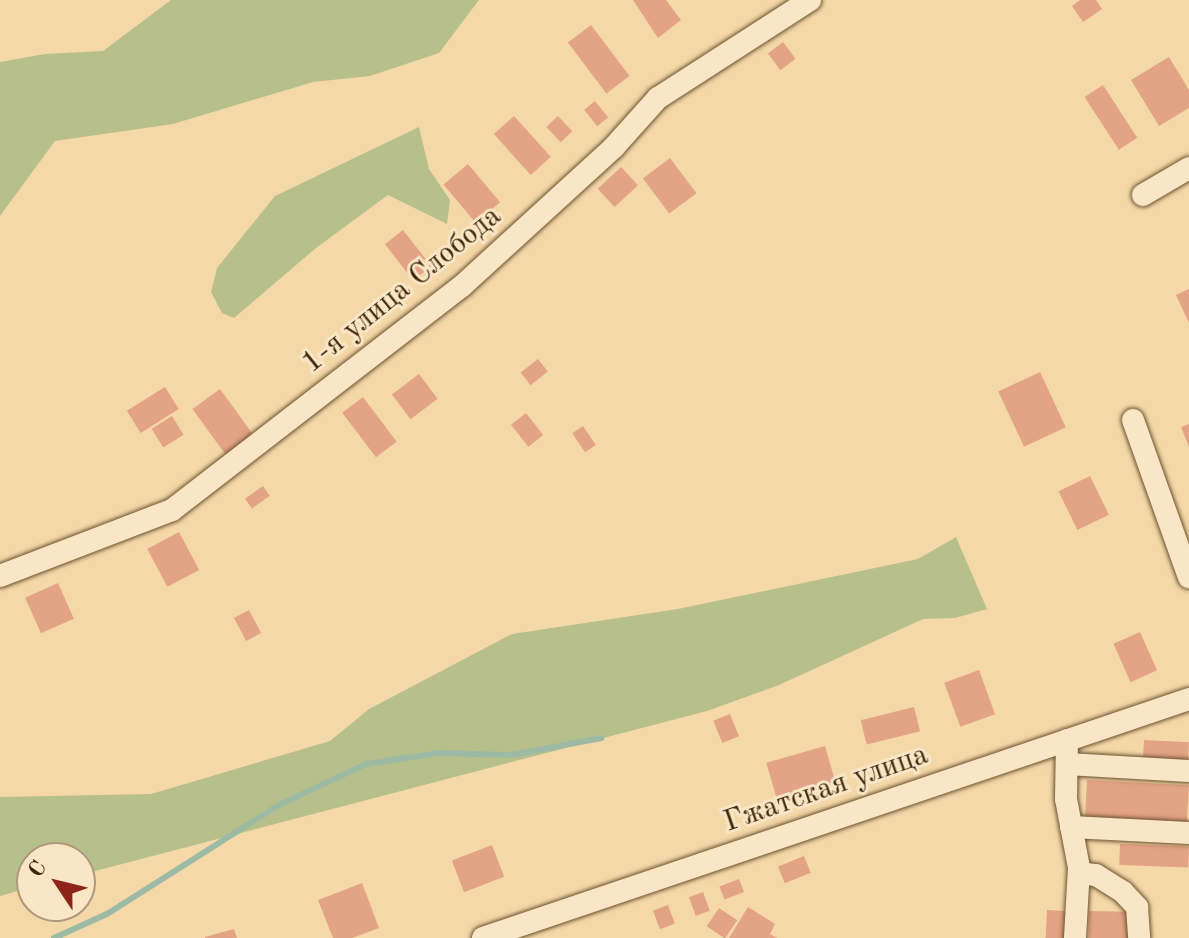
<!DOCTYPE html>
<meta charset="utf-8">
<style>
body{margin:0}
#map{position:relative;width:1189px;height:938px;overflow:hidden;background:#f5d8a8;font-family:"Old Standard TT",serif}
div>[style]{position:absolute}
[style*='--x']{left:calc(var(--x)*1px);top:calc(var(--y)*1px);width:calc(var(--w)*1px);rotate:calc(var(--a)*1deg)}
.green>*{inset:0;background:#b7c08b}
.stream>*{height:6px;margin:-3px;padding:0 3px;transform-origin:3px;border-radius:3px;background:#9dbba4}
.building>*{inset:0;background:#e3a385;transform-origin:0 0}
.roads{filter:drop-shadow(0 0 2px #6c5230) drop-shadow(0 0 2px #6c5230)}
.minor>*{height:22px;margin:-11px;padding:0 11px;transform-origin:11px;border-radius:11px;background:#f8e6c6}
span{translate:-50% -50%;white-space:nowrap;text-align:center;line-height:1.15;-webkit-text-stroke:6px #f8e6c6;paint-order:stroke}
.street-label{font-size:30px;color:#3e2608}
.north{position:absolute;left:16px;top:842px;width:80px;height:80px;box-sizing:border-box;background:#f8e6c6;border:2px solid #ae997a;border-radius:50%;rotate:305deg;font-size:22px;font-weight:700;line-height:32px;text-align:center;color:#3e2608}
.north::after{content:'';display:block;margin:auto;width:28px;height:36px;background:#8f2418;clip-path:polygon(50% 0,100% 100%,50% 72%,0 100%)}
</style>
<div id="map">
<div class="green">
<i style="clip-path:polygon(171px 0,479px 0,439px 53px,370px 76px,313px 82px,173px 124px,55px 141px,0 216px,0 62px,45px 54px,103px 51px)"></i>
<i style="clip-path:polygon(419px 127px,429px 169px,450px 200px,447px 224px,388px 195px,316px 248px,234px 318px,222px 313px,211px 292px,217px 268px,275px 196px)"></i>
<i style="clip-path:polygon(956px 537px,987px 609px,955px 618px,923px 619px,779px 685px,707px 711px,80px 875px,80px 858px,32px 858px,32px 887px,0 896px,0 797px,151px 794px,330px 741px,369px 709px,512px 634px,678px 609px,918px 559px)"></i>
</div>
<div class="stream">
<i style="--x:54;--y:938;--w:58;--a:-24.4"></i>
<i style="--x:107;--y:914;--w:204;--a:-32.4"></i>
<i style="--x:279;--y:805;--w:96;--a:-25.2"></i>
<i style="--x:366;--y:764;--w:74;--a:-8.6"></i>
<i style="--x:439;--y:753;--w:73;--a:1.6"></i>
<i style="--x:512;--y:755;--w:91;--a:-10.8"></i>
</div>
<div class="building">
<i style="clip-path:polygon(633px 0,666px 0,681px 20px,658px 38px)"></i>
<i style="clip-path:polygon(1080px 0,1096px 0,1102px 9px,1083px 22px,1072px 6px)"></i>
<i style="left:591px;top:25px;width:64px;height:29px;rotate:53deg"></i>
<i style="left:783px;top:42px;width:21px;height:19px;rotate:53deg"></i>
<i style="clip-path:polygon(1169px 57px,1189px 90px,1189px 108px,1159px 126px,1131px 80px)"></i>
<i style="left:1103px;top:85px;width:63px;height:22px;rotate:57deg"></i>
<i style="left:595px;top:101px;width:21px;height:14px;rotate:51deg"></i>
<i style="left:514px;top:116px;width:55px;height:27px;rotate:48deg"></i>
<i style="left:558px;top:116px;width:21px;height:16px;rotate:47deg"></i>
<i style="left:670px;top:158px;width:44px;height:34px;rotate:53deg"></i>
<i style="left:468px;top:164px;width:50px;height:32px;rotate:50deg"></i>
<i style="left:621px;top:167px;width:25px;height:32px;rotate:47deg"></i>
<i style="left:403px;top:230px;width:46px;height:23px;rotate:52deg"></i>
<i style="clip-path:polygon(1189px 289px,1189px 323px,1176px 295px)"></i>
<i style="left:538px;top:359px;width:16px;height:22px;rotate:52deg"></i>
<i style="left:1040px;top:372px;width:61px;height:46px;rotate:65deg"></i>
<i style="left:419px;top:374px;width:31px;height:34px;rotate:53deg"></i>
<i style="left:165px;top:387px;width:26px;height:45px;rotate:58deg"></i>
<i style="left:220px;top:389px;width:59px;height:34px;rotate:54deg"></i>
<i style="left:363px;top:397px;width:56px;height:26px;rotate:53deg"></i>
<i style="left:526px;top:413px;width:28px;height:19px;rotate:52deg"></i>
<i style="left:172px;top:416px;width:22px;height:24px;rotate:58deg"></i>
<i style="clip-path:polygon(1189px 424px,1189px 447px,1181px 427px)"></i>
<i style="left:583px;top:426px;width:23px;height:13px;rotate:56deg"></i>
<i style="left:1090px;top:476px;width:43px;height:35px;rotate:64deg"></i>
<i style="left:263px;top:486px;width:12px;height:22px;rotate:55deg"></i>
<i style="left:179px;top:532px;width:43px;height:36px;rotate:62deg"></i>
<i style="left:58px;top:583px;width:39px;height:36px;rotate:66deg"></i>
<i style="left:249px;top:610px;width:26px;height:17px;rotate:62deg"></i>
<i style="left:1140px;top:632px;width:42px;height:29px;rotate:66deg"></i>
<i style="left:979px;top:670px;width:47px;height:37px;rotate:70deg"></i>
<i style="left:914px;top:707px;width:25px;height:55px;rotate:76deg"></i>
<i style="left:730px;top:714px;width:24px;height:18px;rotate:68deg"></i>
<i style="left:1144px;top:740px;width:45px;height:20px;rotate:3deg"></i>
<i style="left:825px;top:746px;width:40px;height:61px;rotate:74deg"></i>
<i style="left:1087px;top:780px;width:102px;height:38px;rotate:3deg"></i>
<i style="left:1120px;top:844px;width:69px;height:21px;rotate:2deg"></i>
<i style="left:492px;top:845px;width:34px;height:43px;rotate:69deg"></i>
<i style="left:804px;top:856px;width:18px;height:28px;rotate:68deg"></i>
<i style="left:739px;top:879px;width:14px;height:21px;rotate:69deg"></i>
<i style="clip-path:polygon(362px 883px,379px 928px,352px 938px,333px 938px,318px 900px)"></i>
<i style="left:703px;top:892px;width:20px;height:15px;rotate:70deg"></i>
<i style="left:668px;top:905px;width:20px;height:16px;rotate:70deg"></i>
<i style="clip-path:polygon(748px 907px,775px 924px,770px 934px,777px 938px,729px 938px)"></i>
<i style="left:719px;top:908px;width:22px;height:22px;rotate:34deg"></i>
<i style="left:1047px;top:910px;width:20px;height:28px;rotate:3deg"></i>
<i style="left:1089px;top:911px;width:40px;height:27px;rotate:1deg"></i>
<i style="clip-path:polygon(234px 929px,237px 938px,205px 938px,205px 937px)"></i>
</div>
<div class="roads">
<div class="minor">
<i style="--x:1143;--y:195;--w:53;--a:-30.4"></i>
<i style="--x:1133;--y:420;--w:167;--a:70.4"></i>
<i style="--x:0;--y:576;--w:184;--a:-21"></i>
<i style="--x:172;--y:510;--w:366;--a:-37.7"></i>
<i style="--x:462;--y:286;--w:206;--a:-42.4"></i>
<i style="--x:614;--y:147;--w:66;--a:-48.1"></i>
<i style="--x:658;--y:98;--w:181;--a:-32.8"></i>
<i style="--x:1067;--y:740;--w:59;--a:91"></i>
<i style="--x:1066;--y:799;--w:70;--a:79.3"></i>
<i style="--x:1079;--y:868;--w:70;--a:93.3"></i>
<i style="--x:1067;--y:764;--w:122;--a:3.3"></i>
<i style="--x:1071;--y:827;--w:118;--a:2.9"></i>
<i style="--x:1079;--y:873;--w:17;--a:7"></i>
<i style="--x:1096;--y:875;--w:32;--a:32"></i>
<i style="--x:1123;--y:892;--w:21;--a:47"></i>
<i style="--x:1137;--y:907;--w:31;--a:86"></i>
<i style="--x:483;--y:938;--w:745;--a:-18.7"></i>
</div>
</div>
<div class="street-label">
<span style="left:402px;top:290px;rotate:-39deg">1-я улица Слобода</span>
<span style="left:826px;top:789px;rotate:-19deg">Гжатская улица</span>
</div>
<div class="north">С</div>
</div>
